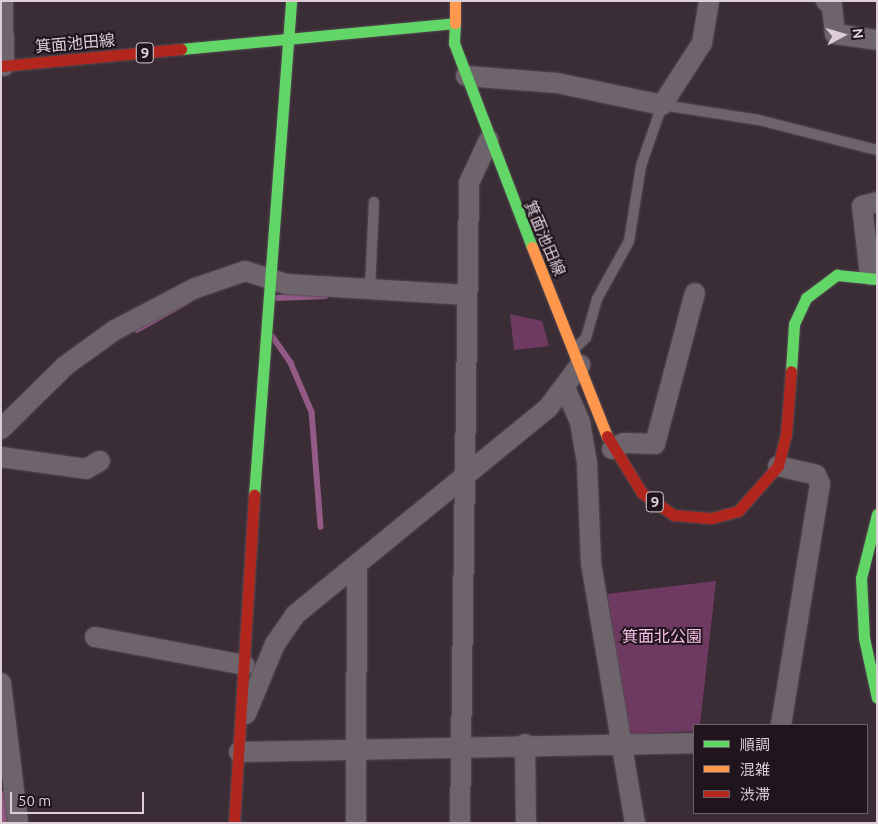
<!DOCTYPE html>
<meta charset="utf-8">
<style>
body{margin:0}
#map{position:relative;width:878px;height:824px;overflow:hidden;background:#3a2d36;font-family:Ubuntu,"Noto Sans JP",sans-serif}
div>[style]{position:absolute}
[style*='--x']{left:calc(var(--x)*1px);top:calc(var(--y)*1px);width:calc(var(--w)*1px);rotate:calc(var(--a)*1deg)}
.green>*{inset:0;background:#6f3a62}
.stream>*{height:5.5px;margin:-2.75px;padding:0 2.75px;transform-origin:2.75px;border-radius:2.75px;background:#935a85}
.river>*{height:32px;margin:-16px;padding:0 16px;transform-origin:16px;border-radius:16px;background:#935a85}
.roads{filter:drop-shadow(0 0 1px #564b52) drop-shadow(0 0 1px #564b52)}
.lane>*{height:10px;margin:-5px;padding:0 5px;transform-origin:5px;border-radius:5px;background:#6e646c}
.street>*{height:20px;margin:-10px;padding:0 10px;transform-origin:10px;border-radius:10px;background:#6e646c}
.fast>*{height:11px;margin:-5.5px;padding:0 5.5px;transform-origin:5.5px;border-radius:5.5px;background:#63d668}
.slow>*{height:11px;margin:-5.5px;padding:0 5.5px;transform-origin:5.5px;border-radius:5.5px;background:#ff974d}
.jam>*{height:11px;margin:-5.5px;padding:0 5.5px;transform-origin:5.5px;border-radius:5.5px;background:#b3261e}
span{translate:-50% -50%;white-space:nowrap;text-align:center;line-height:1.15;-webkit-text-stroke:4px #20151d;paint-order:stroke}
.shield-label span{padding:1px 4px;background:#20151d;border:1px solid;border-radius:4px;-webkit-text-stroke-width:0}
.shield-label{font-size:15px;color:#ddced8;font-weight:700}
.street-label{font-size:16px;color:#ddced8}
.park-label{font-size:16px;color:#f6c0e7}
.frame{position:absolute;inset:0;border:2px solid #ddced8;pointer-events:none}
.legend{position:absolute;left:693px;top:724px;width:175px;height:90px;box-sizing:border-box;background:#20151d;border:1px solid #6c5f68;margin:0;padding:6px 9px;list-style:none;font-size:15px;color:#ddced8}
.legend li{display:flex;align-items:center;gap:10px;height:25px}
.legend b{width:25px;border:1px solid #6c5f68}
.north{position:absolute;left:818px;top:10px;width:50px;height:50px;-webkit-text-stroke:4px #20151d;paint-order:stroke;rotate:84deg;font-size:14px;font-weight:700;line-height:20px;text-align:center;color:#ddced8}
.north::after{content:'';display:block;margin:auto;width:18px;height:22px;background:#ddced8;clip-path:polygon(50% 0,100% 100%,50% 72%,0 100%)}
.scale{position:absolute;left:10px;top:792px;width:134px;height:22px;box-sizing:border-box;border:2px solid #ddced8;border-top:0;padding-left:6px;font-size:15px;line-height:18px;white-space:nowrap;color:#ddced8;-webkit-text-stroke:4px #20151d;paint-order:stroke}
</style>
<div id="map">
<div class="green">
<i style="clip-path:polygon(510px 314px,542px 321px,549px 346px,514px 350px)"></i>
<i style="clip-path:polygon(716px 581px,700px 725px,694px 725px,694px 731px,630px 735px,607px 594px)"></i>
</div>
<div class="stream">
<i style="--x:277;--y:298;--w:48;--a:-2.4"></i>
<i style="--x:137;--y:330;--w:59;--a:-29.6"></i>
<i style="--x:273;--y:337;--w:32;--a:55"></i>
<i style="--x:291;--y:363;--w:53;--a:66.8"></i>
<i style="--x:312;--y:412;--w:115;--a:85.5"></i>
</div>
<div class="river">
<i style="--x:1;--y:807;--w:7;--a:0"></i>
</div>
<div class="roads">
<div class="lane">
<i style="--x:370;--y:289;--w:87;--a:-87.4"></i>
<i style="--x:574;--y:349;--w:16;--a:-43"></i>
<i style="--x:586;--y:338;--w:41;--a:-74.2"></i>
<i style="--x:597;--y:299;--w:66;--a:-61.1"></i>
<i style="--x:629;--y:241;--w:76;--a:-80.9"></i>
<i style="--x:641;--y:166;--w:65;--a:-71"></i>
<i style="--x:662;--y:105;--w:98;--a:8.8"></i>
<i style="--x:759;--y:120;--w:122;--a:14.3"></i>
</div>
<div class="street">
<i style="--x:3;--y:1;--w:65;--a:89.1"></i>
<i style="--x:826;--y:1;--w:8;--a:40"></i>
<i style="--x:832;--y:6;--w:28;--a:84"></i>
<i style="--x:835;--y:34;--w:42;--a:8.1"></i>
<i style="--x:466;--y:76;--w:91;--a:4.4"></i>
<i style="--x:557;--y:83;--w:107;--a:11.8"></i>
<i style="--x:662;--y:105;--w:74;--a:-57.2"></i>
<i style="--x:702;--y:43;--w:43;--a:-80.5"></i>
<i style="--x:870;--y:275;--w:69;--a:-96.6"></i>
<i style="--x:862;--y:206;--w:16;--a:-15"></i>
<i style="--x:565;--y:388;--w:37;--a:66"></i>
<i style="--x:580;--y:422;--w:42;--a:80.3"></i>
<i style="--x:587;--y:463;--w:100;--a:87.7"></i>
<i style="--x:591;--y:563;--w:264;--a:80.4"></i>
<i style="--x:1;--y:429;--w:90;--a:-44.5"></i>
<i style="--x:65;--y:366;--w:62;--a:-35.8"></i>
<i style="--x:115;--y:330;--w:88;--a:-27.7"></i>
<i style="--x:193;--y:289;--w:55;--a:-19.1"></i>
<i style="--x:245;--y:271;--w:43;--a:17.6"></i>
<i style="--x:286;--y:284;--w:181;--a:3.5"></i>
<i style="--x:612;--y:449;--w:13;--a:-27"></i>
<i style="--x:624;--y:443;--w:31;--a:2"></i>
<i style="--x:655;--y:444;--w:156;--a:-75.2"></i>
<i style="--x:1;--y:457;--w:86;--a:8"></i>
<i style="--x:86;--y:469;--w:16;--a:-30"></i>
<i style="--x:778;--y:466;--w:39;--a:13"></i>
<i style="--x:816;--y:475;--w:10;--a:66"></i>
<i style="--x:820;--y:484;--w:244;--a:99.2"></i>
<i style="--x:95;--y:637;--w:152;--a:10.6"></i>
<i style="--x:1;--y:683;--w:141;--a:83.1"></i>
<i style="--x:246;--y:714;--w:76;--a:-67.5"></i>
<i style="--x:275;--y:644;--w:35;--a:-55"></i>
<i style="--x:295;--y:615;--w:327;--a:-39.3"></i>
<i style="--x:548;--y:408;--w:54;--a:-53.3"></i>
<i style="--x:525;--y:744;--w:79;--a:89.3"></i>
<i style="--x:239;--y:752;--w:455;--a:-1.1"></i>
<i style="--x:356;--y:823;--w:257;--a:-89.8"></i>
<i style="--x:460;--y:823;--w:640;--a:-89.19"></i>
<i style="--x:469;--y:183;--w:47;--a:-65.1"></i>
</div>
<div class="fast">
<i style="--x:181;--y:49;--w:275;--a:-5.4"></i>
<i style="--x:455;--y:23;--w:20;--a:93"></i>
<i style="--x:454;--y:43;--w:218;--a:69.1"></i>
<i style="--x:791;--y:371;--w:47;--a:-86.3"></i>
<i style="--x:794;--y:324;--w:29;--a:-65"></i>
<i style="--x:806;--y:298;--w:39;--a:-37"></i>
<i style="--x:837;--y:275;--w:40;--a:5.7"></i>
<i style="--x:254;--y:495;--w:495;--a:-85.7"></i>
<i style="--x:877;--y:514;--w:66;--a:104"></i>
<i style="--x:861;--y:578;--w:60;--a:87.1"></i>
<i style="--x:864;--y:638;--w:61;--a:77.8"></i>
</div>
<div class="slow">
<i style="--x:455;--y:1;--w:22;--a:90"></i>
<i style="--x:532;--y:247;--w:203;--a:68.4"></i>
</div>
<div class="jam">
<i style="--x:1;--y:66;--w:181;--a:-5.4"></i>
<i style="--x:607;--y:436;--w:67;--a:58.4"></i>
<i style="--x:642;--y:493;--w:39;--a:35"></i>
<i style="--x:674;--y:515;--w:38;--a:5"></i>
<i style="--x:712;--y:518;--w:27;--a:-15"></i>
<i style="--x:738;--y:511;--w:60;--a:-48.4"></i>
<i style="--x:778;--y:466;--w:33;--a:-76"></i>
<i style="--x:786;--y:434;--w:63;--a:-85.5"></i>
<i style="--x:234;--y:823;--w:329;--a:-86.5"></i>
</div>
</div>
<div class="shield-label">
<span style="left:145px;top:53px">9</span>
<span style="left:655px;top:502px">9</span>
</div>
<div class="street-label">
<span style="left:75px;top:43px;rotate:-5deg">箕面池田線</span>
<span style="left:545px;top:238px;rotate:67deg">箕面池田線</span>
</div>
<div class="park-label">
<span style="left:662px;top:636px">箕面北公園</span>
</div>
<div class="frame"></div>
<ul class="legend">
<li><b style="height:6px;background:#63d668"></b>順調</li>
<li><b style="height:6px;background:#ff974d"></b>混雑</li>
<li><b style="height:6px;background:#b3261e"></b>渋滞</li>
</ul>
<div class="north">N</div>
<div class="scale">50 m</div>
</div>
